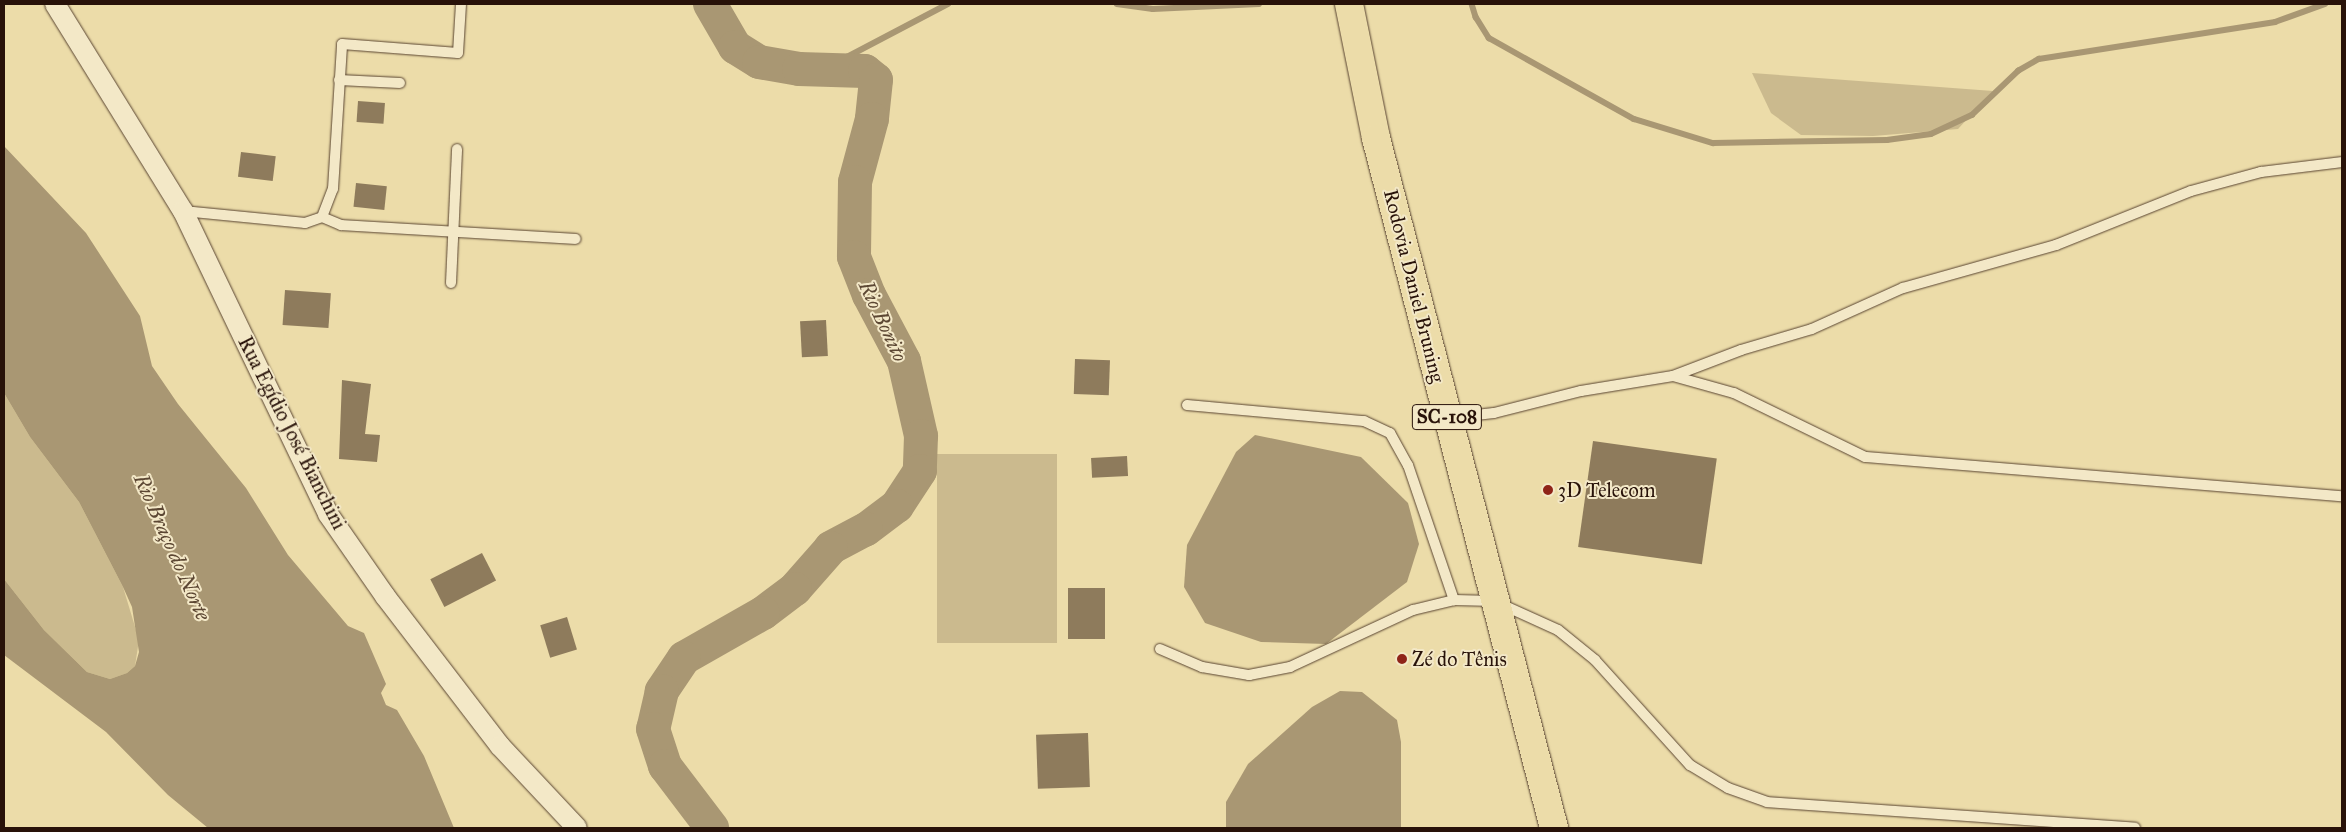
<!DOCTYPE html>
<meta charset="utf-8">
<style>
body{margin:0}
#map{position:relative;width:2346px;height:832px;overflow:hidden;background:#ecdca9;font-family:"IM FELL Great Primer",serif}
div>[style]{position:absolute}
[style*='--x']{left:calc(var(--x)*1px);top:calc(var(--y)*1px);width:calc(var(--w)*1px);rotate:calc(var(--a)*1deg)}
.green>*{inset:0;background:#cbba8e;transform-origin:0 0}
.water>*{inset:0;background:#a99773}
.stream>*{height:5.5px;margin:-2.75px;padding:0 2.75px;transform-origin:2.75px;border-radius:2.75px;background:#a99773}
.river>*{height:34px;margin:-17px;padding:0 17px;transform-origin:17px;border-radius:17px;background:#a99773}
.building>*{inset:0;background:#8e7b5c;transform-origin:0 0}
.roads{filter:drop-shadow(0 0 1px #594431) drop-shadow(0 0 1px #594431)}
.service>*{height:10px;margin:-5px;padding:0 5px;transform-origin:5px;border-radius:5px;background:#f3e8c7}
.minor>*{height:20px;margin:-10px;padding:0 10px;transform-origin:10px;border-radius:10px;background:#f3e8c7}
.primary>*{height:28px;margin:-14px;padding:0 14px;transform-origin:14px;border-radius:14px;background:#ecdca9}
.dots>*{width:14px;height:14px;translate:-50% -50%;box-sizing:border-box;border:2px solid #f3e8c7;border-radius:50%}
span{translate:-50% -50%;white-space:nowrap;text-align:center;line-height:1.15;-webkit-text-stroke:4px #f3e8c7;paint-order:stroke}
.shield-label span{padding:1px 4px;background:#f3e8c7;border:1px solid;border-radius:4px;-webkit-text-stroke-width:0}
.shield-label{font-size:19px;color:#281209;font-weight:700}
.street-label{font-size:20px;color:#281209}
.poi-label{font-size:20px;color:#281209}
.left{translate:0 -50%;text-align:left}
.water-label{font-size:21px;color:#5c4733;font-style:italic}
.frame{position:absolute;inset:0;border:5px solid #281209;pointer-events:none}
</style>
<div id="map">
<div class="green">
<i style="clip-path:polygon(1752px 73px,1993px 91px,1958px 129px,1873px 136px,1801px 135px,1771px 113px)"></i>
<i style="clip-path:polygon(4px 393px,30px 437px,79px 502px,123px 587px,139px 640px,135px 666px,127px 673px,110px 679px,87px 672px,44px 630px,4px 579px)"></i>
<i style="left:937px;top:454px;width:120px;height:189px"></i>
</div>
<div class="water">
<i style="clip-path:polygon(4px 146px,86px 233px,140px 316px,152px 366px,178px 404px,246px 488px,288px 555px,348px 626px,364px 633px,386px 684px,381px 693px,386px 705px,397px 710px,424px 756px,454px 828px,208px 828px,168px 795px,106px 732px,4px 655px,4px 579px,44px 630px,87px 672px,110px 679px,127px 673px,135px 666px,139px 652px,132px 607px,123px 587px,79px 502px,30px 437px,4px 393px)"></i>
<i style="clip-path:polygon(1255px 435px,1361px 457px,1408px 503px,1419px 544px,1407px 582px,1326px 644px,1261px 642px,1205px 623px,1184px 587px,1187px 545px,1236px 452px)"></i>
<i style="clip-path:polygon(1340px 691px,1362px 692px,1397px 720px,1401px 742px,1401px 828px,1226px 828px,1226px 802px,1248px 764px,1312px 707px)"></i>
</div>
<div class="stream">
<i style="--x:1117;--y:4;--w:36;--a:8"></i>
<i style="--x:1153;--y:9;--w:106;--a:-2.7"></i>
<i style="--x:1472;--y:4;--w:14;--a:73"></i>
<i style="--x:1476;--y:17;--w:25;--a:58"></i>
<i style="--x:1489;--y:38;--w:166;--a:29.2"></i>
<i style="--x:1634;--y:119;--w:83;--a:16.9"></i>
<i style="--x:1713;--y:143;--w:174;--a:-1"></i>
<i style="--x:1887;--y:140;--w:44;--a:-7.8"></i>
<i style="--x:1931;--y:134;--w:45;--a:-24.9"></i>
<i style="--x:1972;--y:115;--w:64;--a:-43.7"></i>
<i style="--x:2018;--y:71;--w:24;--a:-30"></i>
<i style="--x:2039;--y:59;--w:239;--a:-8.9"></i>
<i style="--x:2275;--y:22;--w:53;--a:-19.8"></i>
<i style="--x:839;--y:70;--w:15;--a:-58"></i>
<i style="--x:847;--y:57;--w:114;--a:-27.7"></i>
</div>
<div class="river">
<i style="--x:710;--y:4;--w:50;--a:59.8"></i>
<i style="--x:735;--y:47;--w:28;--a:32"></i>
<i style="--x:759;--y:62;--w:41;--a:9.9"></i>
<i style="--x:799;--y:69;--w:66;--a:1.7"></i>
<i style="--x:865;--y:71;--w:14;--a:39"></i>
<i style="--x:876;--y:80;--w:39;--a:96"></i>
<i style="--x:872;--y:119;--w:65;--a:105.1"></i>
<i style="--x:855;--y:182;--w:75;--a:90.8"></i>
<i style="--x:854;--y:257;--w:41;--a:68.5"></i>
<i style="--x:869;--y:295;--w:75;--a:62.1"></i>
<i style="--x:904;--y:361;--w:77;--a:77.2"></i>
<i style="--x:921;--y:436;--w:35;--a:92"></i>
<i style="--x:920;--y:471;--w:42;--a:123.3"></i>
<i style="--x:897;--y:506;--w:39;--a:143"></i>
<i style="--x:866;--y:529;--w:40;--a:152"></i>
<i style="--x:831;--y:548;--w:55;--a:131.3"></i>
<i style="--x:795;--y:589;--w:40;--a:143"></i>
<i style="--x:763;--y:613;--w:91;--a:150.3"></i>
<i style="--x:684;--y:658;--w:40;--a:124"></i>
<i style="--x:662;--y:691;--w:39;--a:103"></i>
<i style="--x:653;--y:729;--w:39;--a:72"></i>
<i style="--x:665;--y:766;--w:78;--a:52.8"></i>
</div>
<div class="building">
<i style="left:358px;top:101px;width:27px;height:21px;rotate:4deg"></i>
<i style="left:241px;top:152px;width:35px;height:25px;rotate:7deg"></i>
<i style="left:356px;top:183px;width:31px;height:24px;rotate:6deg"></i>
<i style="left:285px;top:290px;width:46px;height:35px;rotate:4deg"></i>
<i style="left:826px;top:320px;width:36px;height:26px;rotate:87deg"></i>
<i style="left:1075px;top:359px;width:35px;height:35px;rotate:2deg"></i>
<i style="clip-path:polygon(342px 380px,371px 384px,365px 434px,380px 435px,377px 462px,339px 459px)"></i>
<i style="left:1593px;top:441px;width:125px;height:107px;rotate:8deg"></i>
<i style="left:1127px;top:456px;width:20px;height:36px;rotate:87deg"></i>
<i style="left:482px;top:553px;width:31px;height:58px;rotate:63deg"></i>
<i style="left:1068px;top:588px;width:37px;height:51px"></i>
<i style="left:567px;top:617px;width:34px;height:28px;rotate:73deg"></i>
<i style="left:1088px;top:733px;width:54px;height:52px;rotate:88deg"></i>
</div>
<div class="roads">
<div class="service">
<i style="--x:339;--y:80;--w:61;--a:2.8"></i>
<i style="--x:183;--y:211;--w:123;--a:5.6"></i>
<i style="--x:305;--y:223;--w:18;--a:-19"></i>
<i style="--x:322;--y:217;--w:30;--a:-69"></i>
<i style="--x:333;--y:189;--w:145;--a:-86.4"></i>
<i style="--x:342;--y:44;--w:116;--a:4.4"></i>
<i style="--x:458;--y:53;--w:49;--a:-86.5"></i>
<i style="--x:322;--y:217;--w:21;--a:23"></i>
<i style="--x:341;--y:225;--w:235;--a:3.4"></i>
<i style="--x:451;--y:283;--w:134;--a:-87.4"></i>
<i style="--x:1673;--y:376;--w:63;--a:15.6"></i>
<i style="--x:1734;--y:393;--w:146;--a:26"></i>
<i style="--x:1865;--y:457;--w:479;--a:4.7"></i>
<i style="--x:1187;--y:405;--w:178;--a:5.2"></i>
<i style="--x:1364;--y:421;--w:29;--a:25"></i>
<i style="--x:1390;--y:433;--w:37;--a:61"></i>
<i style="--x:1408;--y:465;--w:143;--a:71.2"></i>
<i style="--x:1454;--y:600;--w:40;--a:1.4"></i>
<i style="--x:1494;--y:601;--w:70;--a:24.4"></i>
<i style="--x:1558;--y:630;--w:48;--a:39"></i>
<i style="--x:1595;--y:660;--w:142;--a:47.9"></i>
<i style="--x:1690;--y:765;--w:44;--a:31.2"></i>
<i style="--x:1728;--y:788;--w:41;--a:19.7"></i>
<i style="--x:1767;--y:802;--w:369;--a:4"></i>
<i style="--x:1449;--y:418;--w:45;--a:-6.3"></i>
<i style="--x:1494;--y:413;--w:90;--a:-14.2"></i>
<i style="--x:1581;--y:391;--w:93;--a:-9.3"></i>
<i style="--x:1673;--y:376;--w:73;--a:-20.9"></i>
<i style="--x:1741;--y:350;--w:74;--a:-16.5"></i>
<i style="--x:1812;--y:329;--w:100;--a:-24.3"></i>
<i style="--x:1903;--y:288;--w:159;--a:-15.7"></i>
<i style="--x:2056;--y:245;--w:145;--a:-21.8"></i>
<i style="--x:2191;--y:191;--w:73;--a:-15.2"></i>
<i style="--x:2261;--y:172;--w:82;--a:-7"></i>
<i style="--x:1160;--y:649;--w:46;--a:23.2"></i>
<i style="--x:1202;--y:667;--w:48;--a:9.7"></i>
<i style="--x:1249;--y:675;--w:42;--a:-11"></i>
<i style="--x:1290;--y:667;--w:136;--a:-24.9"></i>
<i style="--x:1413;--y:610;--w:42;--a:-13.7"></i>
</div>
<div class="minor">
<i style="--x:55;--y:4;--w:243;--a:58.3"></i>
<i style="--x:183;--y:211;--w:336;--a:64.4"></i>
<i style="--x:328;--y:514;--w:100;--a:55.2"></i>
<i style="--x:385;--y:596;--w:189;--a:52.5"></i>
<i style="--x:500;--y:746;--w:112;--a:46.8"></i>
</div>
<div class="primary">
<i style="--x:1349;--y:4;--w:137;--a:78.6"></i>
<i style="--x:1376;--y:138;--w:713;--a:75.53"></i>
</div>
</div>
<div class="dots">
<i style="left:1548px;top:490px;background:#8f2418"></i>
<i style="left:1402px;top:659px;background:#8f2418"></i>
</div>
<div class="shield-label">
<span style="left:1447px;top:417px">SC-108</span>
</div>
<div class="street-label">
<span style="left:1414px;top:286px;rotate:76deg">Rodovia Daniel Bruning</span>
<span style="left:292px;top:433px;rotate:63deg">Rua Egídio José Bianchini</span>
</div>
<div class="poi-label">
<span class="left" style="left:1558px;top:490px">3D Telecom</span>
<span class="left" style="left:1412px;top:659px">Zé do Tênis</span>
</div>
<div class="water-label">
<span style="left:883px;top:321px;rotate:65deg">Rio Bonito</span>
<span style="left:172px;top:547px;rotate:66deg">Rio Braço do Norte</span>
</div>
<div class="frame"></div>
</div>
